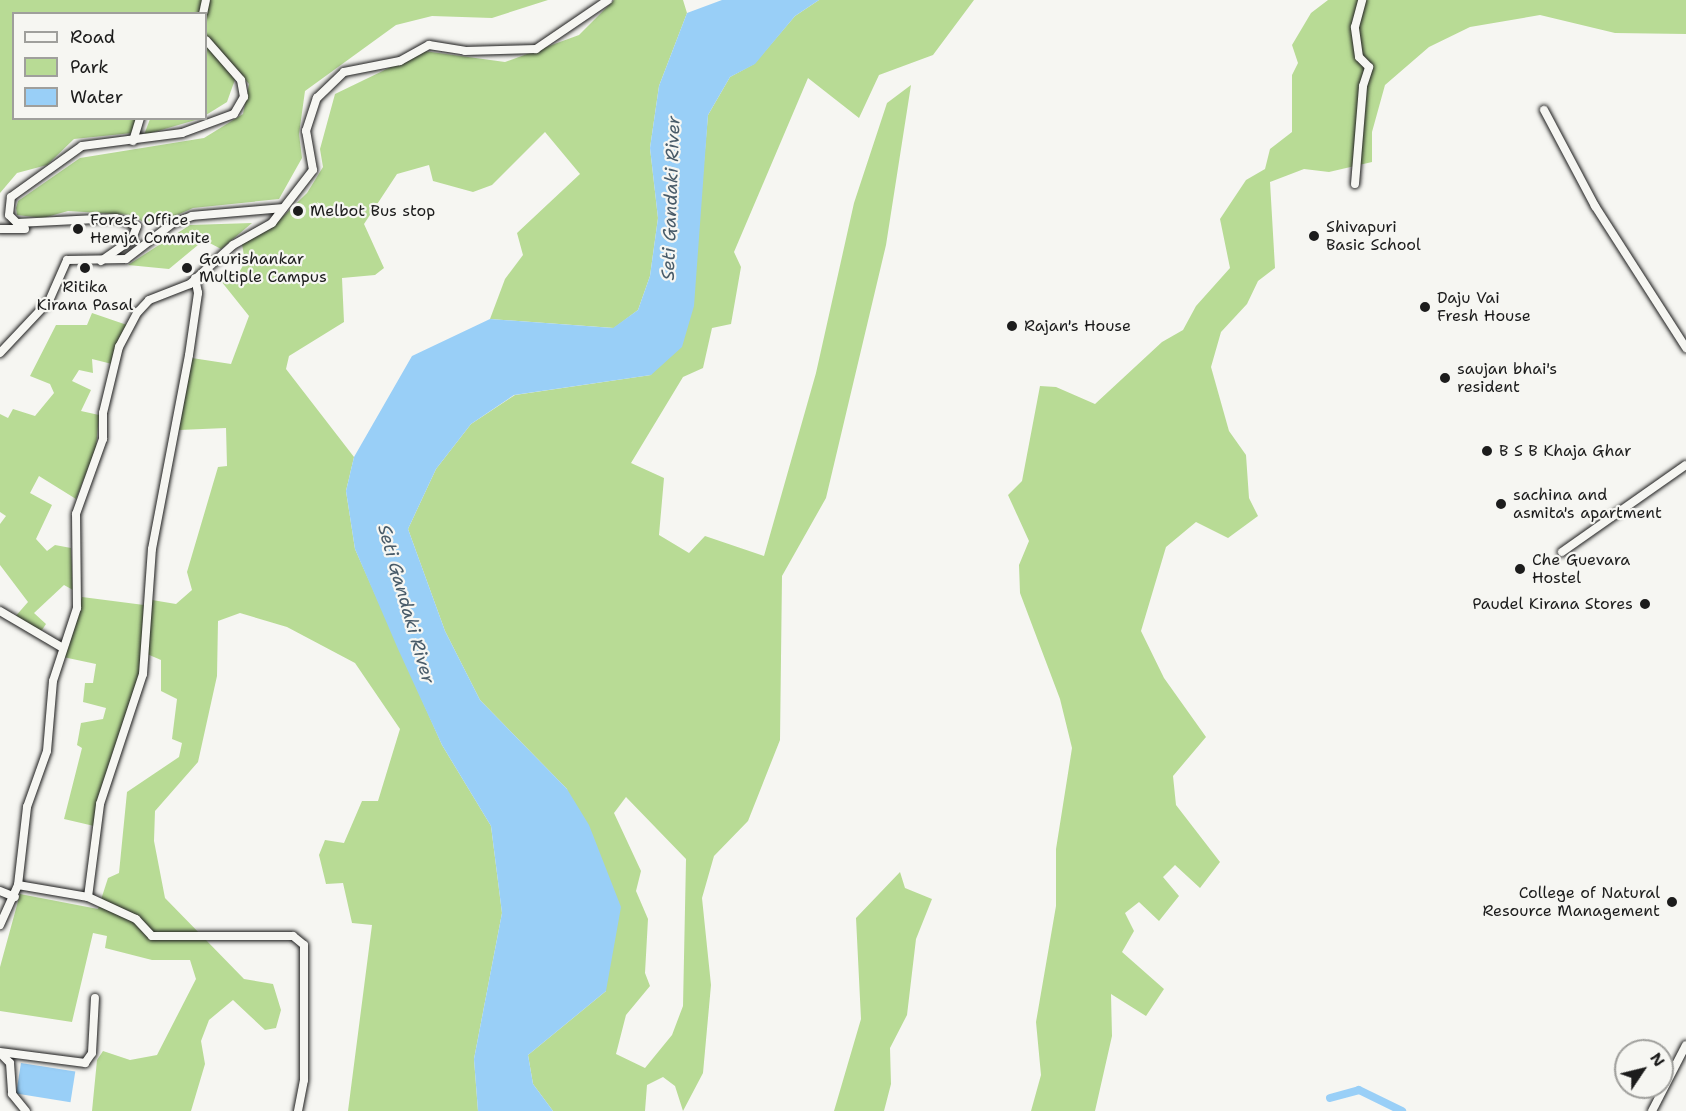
<!DOCTYPE html>
<style>
body{margin:0}
#map{position:relative;width:1686px;height:1111px;overflow:hidden;background:#f6f6f2;font-family:"Shantell Sans",sans-serif}
div>[style]{position:absolute}
[style*='--x']{left:calc(var(--x)*1px);top:calc(var(--y)*1px);width:calc(var(--w)*1px);rotate:calc(var(--a)*1deg)}
.green>*{inset:0;background:#b8db95}
.water>*{inset:0;background:#99cff7;transform-origin:0 0}
.canal>*{height:8px;margin:-4px;padding:0 4px;transform-origin:4px;border-radius:4px;background:#99cff7}
.roads{filter:drop-shadow(0 0 2px #1c1c1c) drop-shadow(0 0 2px #1c1c1c)}
.minor>*{height:8px;margin:-4px;padding:0 4px;transform-origin:4px;border-radius:4px;background:#f6f6f2}
.dots>*{width:16px;height:16px;translate:-50% -50%;box-sizing:border-box;border:3px solid #f6f6f2;border-radius:50%}
span{translate:-50% -50%;white-space:nowrap;text-align:center;line-height:1.15;-webkit-text-stroke:4.5px #f6f6f2;paint-order:stroke}
.poi-label{font-size:16px;color:#1c1c1c}
.left{translate:0 -50%;text-align:left}
.right{translate:-100% -50%;text-align:right}
.water-label{font-size:18px;color:#485b69;font-style:italic}
.legend{position:absolute;left:12px;top:12px;width:195px;height:108px;box-sizing:border-box;background:#f6f6f2;border:2px solid #9f9f9c;margin:0;padding:8px 10px;list-style:none;font-size:18px;color:#1c1c1c}
.legend li{display:flex;align-items:center;gap:12px;height:30px}
.legend b{width:30px;border:2px solid #9f9f9c}
.north{position:absolute;left:1614px;top:1039px;width:60px;height:60px;box-sizing:border-box;background:#f6f6f2;border:2px solid #9f9f9c;border-radius:50%;rotate:55deg;font-size:16px;font-weight:700;line-height:24px;text-align:center;color:#1c1c1c}
.north::after{content:'';display:block;margin:auto;width:21px;height:27px;background:#1c1c1c;clip-path:polygon(50% 0,100% 100%,50% 72%,0 100%)}
</style>
<div id="map">
<div class="green">
<i style="clip-path:polygon(0 0,548px 0,492px 18px,432px 16px,396px 25px,305px 91px,299px 134px,302px 158px,279px 199px,193px 208px,150px 227px,133px 215px,68px 211px,43px 218px,17px 215px,16px 208px,18px 201px,80px 158px,204px 138px,243px 114px,249px 84px,238px 71px,227px 102px,206px 115px,206px 14px,14px 14px,14px 118px,137px 119px,132px 133px,74px 139px,47px 165px,17px 173px,0 193px)"></i>
<i style="clip-path:polygon(614px 0,683px 0,687px 13px,659px 86px,650px 148px,658px 218px,650px 276px,638px 310px,614px 328px,490px 319px,505px 279px,523px 255px,517px 233px,580px 174px,545px 132px,492px 185px,473px 192px,433px 181px,429px 165px,397px 174px,364px 224px,384px 268px,375px 275px,342px 278px,344px 322px,289px 356px,286px 369px,354px 457px,346px 491px,355px 549px,442px 745px,491px 826px,502px 913px,474px 1059px,478px 1111px,348px 1111px,372px 925px,352px 923px,343px 883px,326px 884px,319px 855px,325px 840px,344px 843px,362px 801px,378px 801px,400px 729px,355px 663px,287px 627px,240px 613px,218px 621px,217px 676px,198px 762px,155px 811px,154px 841px,165px 898px,244px 979px,273px 984px,281px 1010px,276px 1028px,265px 1030px,233px 1000px,209px 1020px,201px 1041px,205px 1064px,191px 1111px,92px 1111px,97px 1060px,103px 1051px,130px 1060px,157px 1055px,196px 979px,190px 960px,152px 960px,105px 948px,107px 936px,93px 933px,72px 1022px,0 1011px,0 967px,20px 894px,98px 909px,108px 878px,119px 873px,127px 792px,179px 757px,182px 743px,172px 739px,177px 699px,161px 691px,161px 660px,147px 654px,149px 626px,152px 600px,176px 604px,192px 590px,187px 572px,218px 467px,227px 466px,226px 428px,179px 430px,192px 358px,231px 364px,249px 316px,221px 281px,227px 272px,237px 276px,245px 262px,242px 244px,270px 229px,307px 193px,323px 167px,320px 149px,335px 94px,424px 51px,505px 62px,579px 35px)"></i>
<i style="clip-path:polygon(evenodd,819px 0,974px 0,933px 55px,879px 75px,859px 118px,808px 78px,734px 252px,741px 267px,731px 324px,712px 328px,703px 368px,683px 377px,631px 463px,664px 478px,659px 535px,689px 553px,705px 536px,764px 556px,816px 373px,854px 203px,887px 103px,911px 85px,886px 245px,826px 498px,782px 576px,780px 740px,748px 821px,714px 856px,702px 898px,711px 985px,703px 1073px,683px 1111px,675px 1086px,663px 1077px,647px 1085px,645px 1111px,553px 1111px,533px 1084px,528px 1055px,606px 991px,567px 789px,480px 700px,445px 631px,408px 529px,436px 469px,471px 424px,515px 395px,651px 375px,702px 184px,708px 115px,730px 77px,754px 64px,795px 16px,819px 0,626px 797px,686px 859px,683px 1006px,672px 1035px,645px 1068px,616px 1054px,626px 1015px,650px 986px,645px 973px,648px 919px,636px 891px,641px 871px,614px 813px,626px 797px)"></i>
<i style="clip-path:polygon(1328px 0,1686px 0,1686px 34px,1615px 33px,1540px 15px,1470px 27px,1429px 47px,1385px 85px,1372px 132px,1372px 162px,1329px 172px,1304px 169px,1270px 182px,1275px 268px,1258px 281px,1247px 304px,1221px 332px,1211px 367px,1229px 431px,1246px 455px,1249px 498px,1258px 516px,1228px 538px,1196px 522px,1166px 547px,1141px 631px,1164px 678px,1206px 737px,1173px 776px,1176px 805px,1220px 862px,1200px 888px,1175px 865px,1163px 877px,1179px 896px,1159px 921px,1139px 902px,1125px 913px,1134px 931px,1122px 952px,1164px 989px,1146px 1016px,1111px 994px,1112px 1036px,1095px 1111px,1031px 1111px,1041px 1075px,1036px 1022px,1056px 906px,1056px 849px,1072px 748px,1060px 699px,1020px 593px,1019px 565px,1029px 541px,1008px 495px,1022px 481px,1040px 386px,1056px 387px,1095px 404px,1162px 342px,1183px 330px,1196px 306px,1230px 268px,1220px 219px,1246px 180px,1265px 169px,1270px 149px,1292px 132px,1292px 75px,1298px 63px,1292px 45px,1311px 13px)"></i>
<i style="clip-path:polygon(150px 119px,199px 119px,144px 135px)"></i>
<i style="clip-path:polygon(252px 223px,221px 249px,204px 240px,169px 269px,128px 265px,190px 225px)"></i>
<i style="clip-path:polygon(92px 313px,127px 325px,112px 364px,92px 359px,93px 373px,79px 370px,72px 381px,91px 390px,81px 411px,99px 415px,96px 448px,76px 499px,39px 476px,30px 493px,52px 505px,36px 539px,47px 551px,55px 545px,71px 548px,73px 590px,64px 585px,34px 613px,46px 624px,40px 633px,14px 618px,28px 602px,0 565px,0 524px,6px 516px,0 512px,0 414px,8px 418px,13px 409px,35px 416px,54px 393px,50px 384px,30px 376px,56px 325px,87px 325px)"></i>
<i style="clip-path:polygon(82px 597px,144px 605px,140px 671px,97px 800px,94px 826px,64px 819px,82px 748px,77px 745px,81px 723px,103px 719px,106px 708px,83px 702px,85px 683px,93px 683px,96px 664px,63px 657px)"></i>
<i style="clip-path:polygon(900px 872px,905px 888px,932px 899px,916px 939px,907px 1015px,890px 1048px,891px 1084px,884px 1111px,834px 1111px,861px 1019px,856px 918px)"></i>
</div>
<div class="water">
<i style="clip-path:polygon(722px 0,819px 0,795px 16px,755px 64px,730px 77px,708px 115px,694px 306px,682px 347px,651px 375px,514px 395px,471px 424px,436px 469px,408px 529px,445px 631px,480px 700px,567px 789px,589px 825px,621px 907px,606px 991px,528px 1055px,533px 1084px,553px 1111px,478px 1111px,474px 1059px,502px 913px,491px 826px,442px 745px,398px 649px,355px 549px,346px 491px,354px 457px,412px 356px,490px 319px,613px 328px,638px 310px,650px 276px,658px 218px,650px 148px,659px 86px,687px 13px)"></i>
<i style="left:21px;top:1063px;width:55px;height:31px;rotate:9deg"></i>
</div>
<div class="canal">
<i style="--x:1330;--y:1098;--w:30;--a:-15"></i>
<i style="--x:1359;--y:1090;--w:48;--a:26"></i>
</div>
<div class="roads">
<div class="minor">
<i style="--x:203;--y:14;--w:14;--a:-78"></i>
<i style="--x:1544;--y:110;--w:109;--a:62"></i>
<i style="--x:1595;--y:206;--w:169;--a:57.3"></i>
<i style="--x:133;--y:141;--w:24;--a:-73"></i>
<i style="--x:1355;--y:184;--w:98;--a:-85.3"></i>
<i style="--x:1363;--y:86;--w:20;--a:-72"></i>
<i style="--x:1369;--y:67;--w:14;--a:-135"></i>
<i style="--x:1359;--y:57;--w:30;--a:-98"></i>
<i style="--x:1355;--y:27;--w:28;--a:-75"></i>
<i style="--x:0;--y:229;--w:25;--a:0"></i>
<i style="--x:101;--y:261;--w:38;--a:-35"></i>
<i style="--x:132;--y:239;--w:14;--a:-69"></i>
<i style="--x:137;--y:226;--w:22;--a:-159"></i>
<i style="--x:116;--y:218;--w:99;--a:177.1"></i>
<i style="--x:17;--y:223;--w:11;--a:-135"></i>
<i style="--x:9;--y:215;--w:18;--a:-84"></i>
<i style="--x:11;--y:197;--w:87;--a:-35.7"></i>
<i style="--x:82;--y:146;--w:101;--a:-7.4"></i>
<i style="--x:182;--y:133;--w:55;--a:-20.1"></i>
<i style="--x:234;--y:114;--w:20;--a:-60"></i>
<i style="--x:244;--y:97;--w:17;--a:-100"></i>
<i style="--x:241;--y:80;--w:53;--a:-131.2"></i>
<i style="--x:0;--y:353;--w:71;--a:-46.7"></i>
<i style="--x:49;--y:301;--w:45;--a:-66.3"></i>
<i style="--x:67;--y:260;--w:59;--a:-1"></i>
<i style="--x:126;--y:259;--w:59;--a:-37.5"></i>
<i style="--x:173;--y:223;--w:20;--a:-20"></i>
<i style="--x:192;--y:216;--w:91;--a:-5"></i>
<i style="--x:1562;--y:552;--w:151;--a:-35.1"></i>
<i style="--x:0;--y:611;--w:71;--a:30.5"></i>
<i style="--x:18;--y:885;--w:71;--a:9.7"></i>
<i style="--x:88;--y:897;--w:53;--a:24.6"></i>
<i style="--x:136;--y:919;--w:23;--a:47"></i>
<i style="--x:152;--y:936;--w:141;--a:0"></i>
<i style="--x:293;--y:936;--w:14;--a:39"></i>
<i style="--x:304;--y:945;--w:135;--a:90"></i>
<i style="--x:304;--y:1080;--w:32;--a:101"></i>
<i style="--x:0;--y:891;--w:16;--a:22"></i>
<i style="--x:88;--y:897;--w:94;--a:-82.6"></i>
<i style="--x:100;--y:804;--w:137;--a:-71.7"></i>
<i style="--x:143;--y:674;--w:125;--a:-85.9"></i>
<i style="--x:152;--y:549;--w:197;--a:-79.2"></i>
<i style="--x:189;--y:355;--w:63;--a:-81.7"></i>
<i style="--x:198;--y:293;--w:15;--a:-101"></i>
<i style="--x:0;--y:925;--w:44;--a:-65.8"></i>
<i style="--x:18;--y:885;--w:79;--a:-83.4"></i>
<i style="--x:27;--y:807;--w:59;--a:-70.3"></i>
<i style="--x:47;--y:751;--w:70;--a:-85.1"></i>
<i style="--x:53;--y:681;--w:77;--a:-71.8"></i>
<i style="--x:77;--y:608;--w:94;--a:-90.6"></i>
<i style="--x:76;--y:514;--w:80;--a:-70.2"></i>
<i style="--x:103;--y:439;--w:26;--a:-90"></i>
<i style="--x:103;--y:413;--w:68;--a:-76.4"></i>
<i style="--x:119;--y:347;--w:40;--a:-62"></i>
<i style="--x:138;--y:312;--w:16;--a:-47"></i>
<i style="--x:149;--y:300;--w:44;--a:-21.3"></i>
<i style="--x:190;--y:284;--w:58;--a:-42.2"></i>
<i style="--x:233;--y:245;--w:45;--a:-29.4"></i>
<i style="--x:272;--y:223;--w:67;--a:-52.3"></i>
<i style="--x:313;--y:170;--w:40;--a:-100"></i>
<i style="--x:306;--y:131;--w:35;--a:-72"></i>
<i style="--x:317;--y:98;--w:37;--a:-44"></i>
<i style="--x:344;--y:72;--w:57;--a:-11.1"></i>
<i style="--x:400;--y:61;--w:33;--a:-29"></i>
<i style="--x:429;--y:45;--w:36;--a:9"></i>
<i style="--x:465;--y:51;--w:71;--a:-1.6"></i>
<i style="--x:536;--y:49;--w:87;--a:-34.2"></i>
<i style="--x:0;--y:1052;--w:86;--a:7.4"></i>
<i style="--x:85;--y:1063;--w:12;--a:-55"></i>
<i style="--x:92;--y:1053;--w:55;--a:-86.9"></i>
<i style="--x:0;--y:1053;--w:14;--a:45"></i>
<i style="--x:10;--y:1063;--w:31;--a:86"></i>
<i style="--x:12;--y:1094;--w:22;--a:51"></i>
<i style="--x:1652;--y:1111;--w:74;--a:-62.7"></i>
</div>
</div>
<div class="dots">
<i style="left:298px;top:211px;background:#1c1c1c"></i>
<i style="left:78px;top:229px;background:#1c1c1c"></i>
<i style="left:1314px;top:236px;background:#1c1c1c"></i>
<i style="left:85px;top:268px;background:#1c1c1c"></i>
<i style="left:187px;top:268px;background:#1c1c1c"></i>
<i style="left:1425px;top:307px;background:#1c1c1c"></i>
<i style="left:1012px;top:326px;background:#1c1c1c"></i>
<i style="left:1445px;top:378px;background:#1c1c1c"></i>
<i style="left:1487px;top:451px;background:#1c1c1c"></i>
<i style="left:1501px;top:504px;background:#1c1c1c"></i>
<i style="left:1520px;top:569px;background:#1c1c1c"></i>
<i style="left:1645px;top:604px;background:#1c1c1c"></i>
<i style="left:1672px;top:902px;background:#1c1c1c"></i>
</div>
<div class="poi-label">
<span class="left" style="left:310px;top:211px">Melbot Bus stop</span>
<span class="left" style="left:90px;top:229px">Forest Office<br>Hemja Commite</span>
<span class="left" style="left:1326px;top:236px">Shivapuri<br>Basic School</span>
<span class="left" style="left:199px;top:268px">Gaurishankar<br>Multiple Campus</span>
<span style="left:85px;top:296px">Ritika<br>Kirana Pasal</span>
<span class="left" style="left:1437px;top:307px">Daju Vai<br>Fresh House</span>
<span class="left" style="left:1024px;top:326px">Rajan's House</span>
<span class="left" style="left:1457px;top:378px">saujan bhai's<br>resident</span>
<span class="left" style="left:1499px;top:451px">B S B Khaja Ghar</span>
<span class="left" style="left:1513px;top:504px">sachina and<br>asmita's apartment</span>
<span class="left" style="left:1532px;top:569px">Che Guevara<br>Hostel</span>
<span class="right" style="left:1633px;top:604px">Paudel Kirana Stores</span>
<span class="right" style="left:1660px;top:902px">College of Natural<br>Resource Management</span>
</div>
<div class="water-label">
<span style="left:671px;top:198px;rotate:-88deg">Seti Gandaki River</span>
<span style="left:406px;top:604px;rotate:74deg">Seti Gandaki River</span>
</div>
<ul class="legend">
<li><b style="height:8px;background:#f6f6f2"></b>Road</li>
<li><b style="height:16px;background:#b8db95"></b>Park</li>
<li><b style="height:16px;background:#99cff7"></b>Water</li>
</ul>
<div class="north">N</div>
</div>
